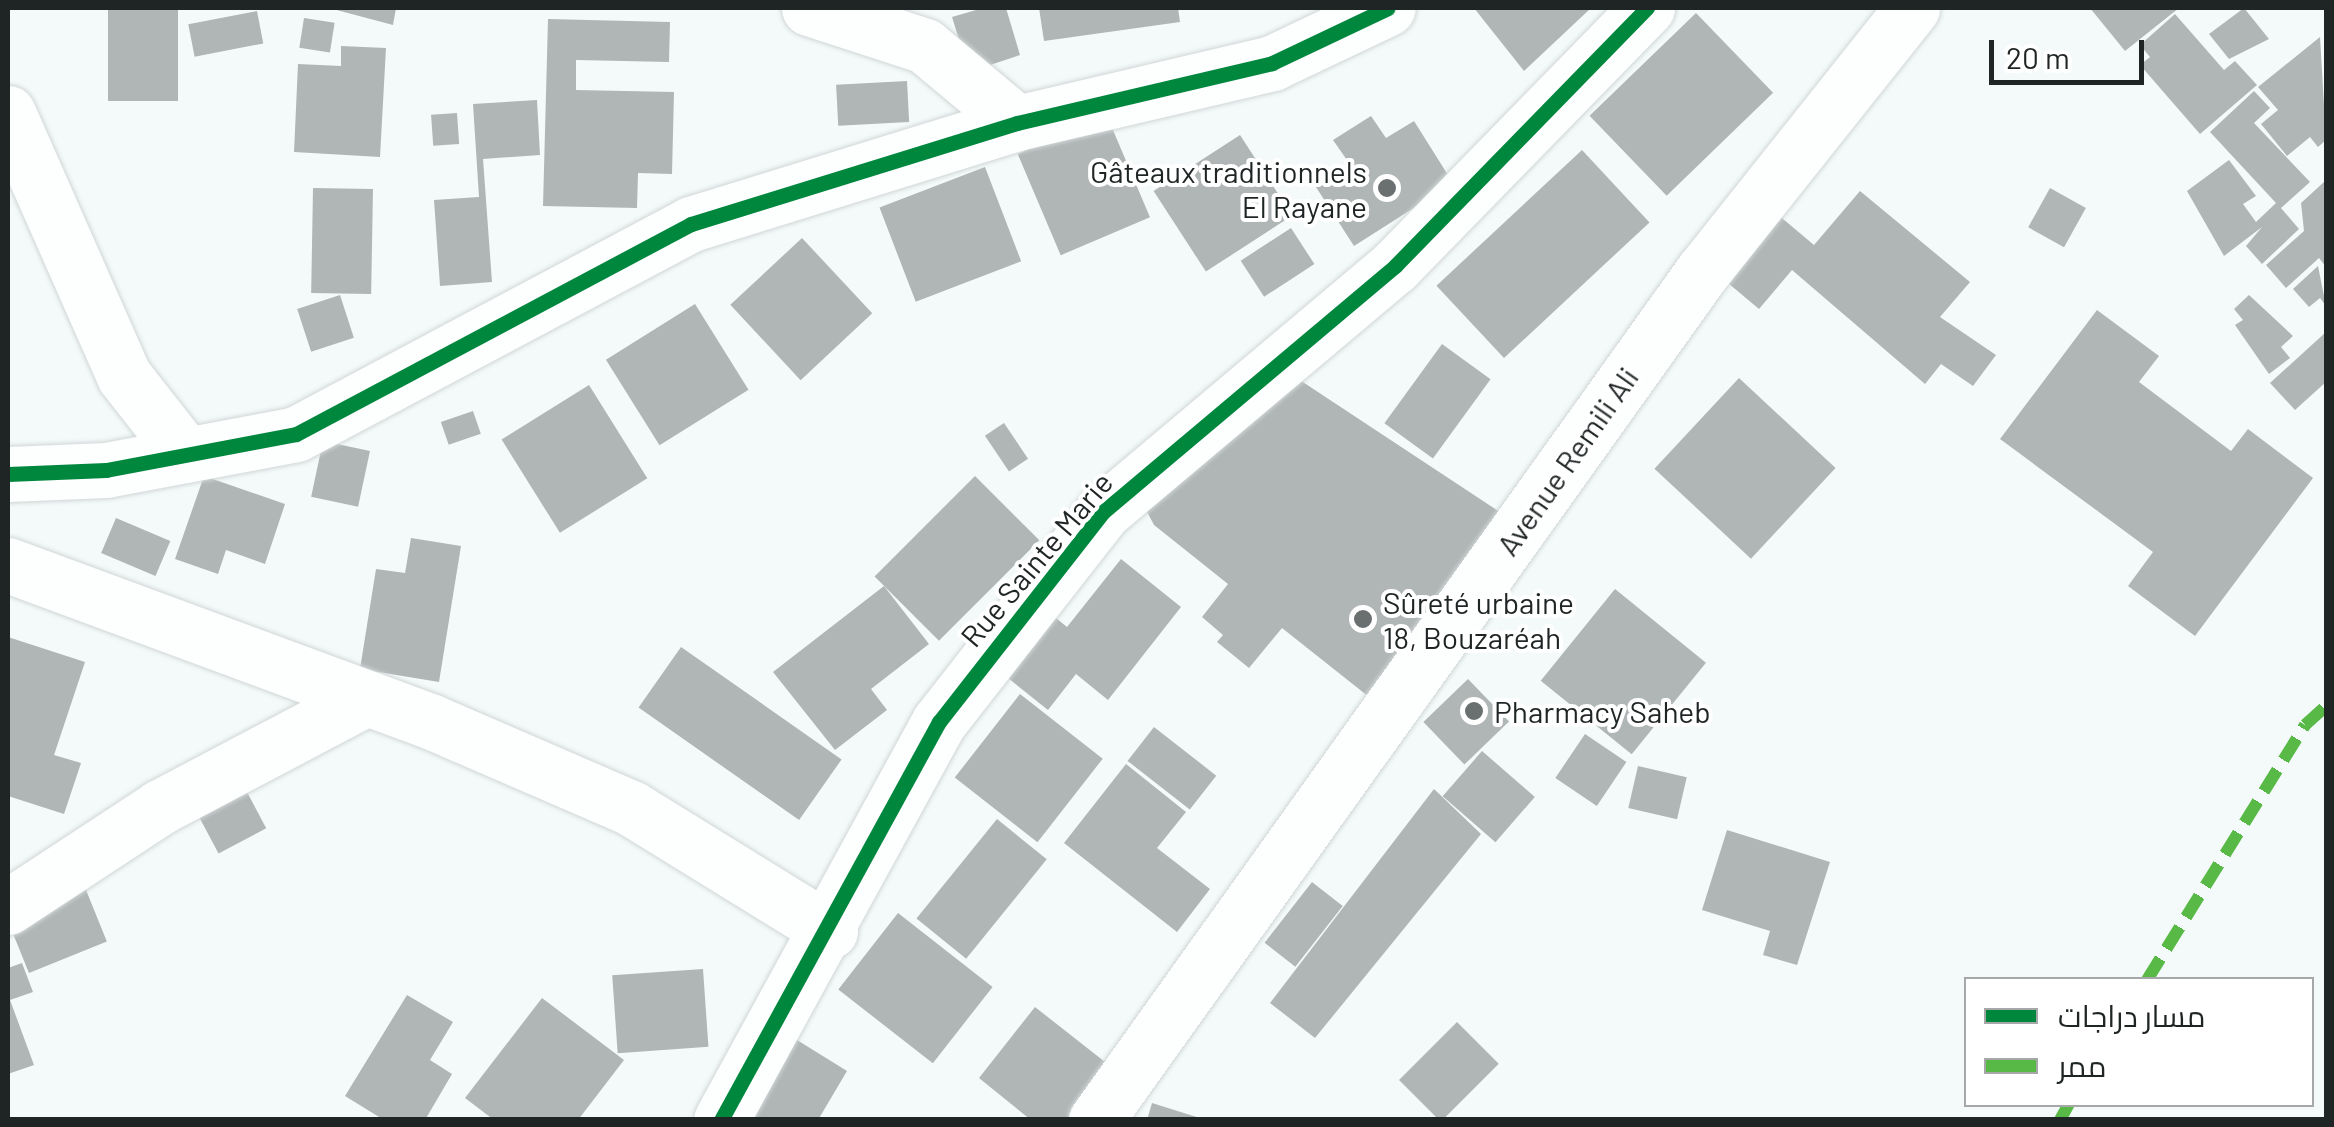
<!DOCTYPE html>
<meta charset="utf-8">
<style>
body{margin:0}
#map{position:relative;width:2334px;height:1127px;overflow:hidden;background:#f4fafa;font-family:Barlow,Cairo,sans-serif}
div>[style]{position:absolute}
[style*='--x']{left:calc(var(--x)*1px);top:calc(var(--y)*1px);width:calc(var(--w)*1px);rotate:calc(var(--a)*1deg)}
.building>*{inset:0;background:#b0b5b6;transform-origin:0 0}
.roads{filter:drop-shadow(0 0 2px #d0d6d6) drop-shadow(0 0 2px #d0d6d6)}
.minor>*{height:55px;margin:-27.5px;padding:0 27.5px;transform-origin:27.5px;border-radius:27.5px;background:#fdfefe}
.major>*{height:55px;margin:-27.5px;padding:0 27.5px;transform-origin:27.5px;border-radius:27.5px;background:#fdfefe}
.quiet>*{height:12px;margin-top:-6px;transform-origin:0;background:repeating-linear-gradient(90deg,#58b947 0 25px,transparent 0 37px)}
.cycleway>*{height:15px;margin:-7.5px;padding:0 7.5px;transform-origin:7.5px;border-radius:7.5px;background:#00873e}
.dots>*{width:28px;height:28px;translate:-50% -50%;box-sizing:border-box;border:5px solid #fff;border-radius:50%}
span{translate:-50% -50%;white-space:nowrap;text-align:center;line-height:1.15;-webkit-text-stroke:8px #fff;paint-order:stroke}
.poi-label{font-size:30px;color:#1f2425}
.right{translate:-100% -50%;text-align:right}
.left{translate:0 -50%;text-align:left}
.street-label{font-size:30px;color:#1f2425}
.frame{position:absolute;inset:0;border:10px solid #1f2425;pointer-events:none}
.legend{position:absolute;left:1964px;top:977px;width:350px;height:130px;box-sizing:border-box;background:#fff;border:2px solid #a5a7a8;margin:0;padding:12px 18px;list-style:none;font-size:30px;color:#1f2425}
.legend li{display:flex;align-items:center;gap:20px;height:50px}
.legend b{width:50px;border:2px solid #a5a7a8}
.scale{position:absolute;left:1989px;top:40px;width:155px;height:45px;box-sizing:border-box;border:5px solid #1f2425;border-top:0;padding-left:12px;font-size:30px;line-height:35px;white-space:nowrap;color:#1f2425;-webkit-text-stroke:8px #fff;paint-order:stroke}
</style>
<div id="map">
<div class="building">
<i style="left:108px;top:8px;width:70px;height:93px"></i>
<i style="clip-path:polygon(329px 8px,396px 8px,393px 25px)"></i>
<i style="clip-path:polygon(983px 8px,1006px 8px,1020px 55px,969px 72px,952px 17px)"></i>
<i style="clip-path:polygon(1039px 8px,1178px 8px,1180px 22px,1044px 41px)"></i>
<i style="clip-path:polygon(1474px 8px,1591px 8px,1524px 71px)"></i>
<i style="clip-path:polygon(2090px 8px,2179px 8px,2125px 51px)"></i>
<i style="clip-path:polygon(2244px 8px,2269px 39px,2229px 59px,2209px 34px)"></i>
<i style="left:257px;top:11px;width:33px;height:70px;rotate:79deg"></i>
<i style="left:1696px;top:13px;width:111px;height:148px;rotate:46deg"></i>
<i style="clip-path:polygon(2175px 14px,2224px 70px,2235px 61px,2257px 85px,2200px 134px,2140px 65px,2150px 57px,2140px 45px)"></i>
<i style="left:304px;top:18px;width:31px;height:30px;rotate:9deg"></i>
<i style="clip-path:polygon(548px 19px,670px 22px,669px 62px,576px 60px,576px 90px,674px 92px,672px 174px,638px 173px,637px 208px,543px 206px)"></i>
<i style="clip-path:polygon(2320px 37px,2326px 140px,2318px 147px,2310px 137px,2287px 156px,2261px 124px,2278px 110px,2258px 87px)"></i>
<i style="clip-path:polygon(341px 46px,386px 48px,380px 157px,294px 152px,298px 64px,341px 66px)"></i>
<i style="left:907px;top:81px;width:41px;height:71px;rotate:87deg"></i>
<i style="clip-path:polygon(2254px 91px,2270px 108px,2254px 123px,2310px 182px,2281px 208px,2299px 229px,2262px 264px,2246px 246px,2262px 227px,2224px 256px,2187px 191px,2229px 160px,2256px 196px,2243px 204px,2256px 222px,2276px 203px,2210px 132px)"></i>
<i style="clip-path:polygon(537px 100px,540px 155px,483px 159px,492px 282px,440px 286px,434px 200px,479px 197px,473px 104px)"></i>
<i style="left:457px;top:113px;width:31px;height:26px;rotate:86deg"></i>
<i style="left:1107px;top:116px;width:110px;height:97px;rotate:67deg"></i>
<i style="clip-path:polygon(1371px 116px,1386px 138px,1414px 121px,1453px 183px,1354px 246px,1314px 184px,1349px 163px,1333px 140px)"></i>
<i style="left:1240px;top:135px;width:96px;height:103px;rotate:57deg"></i>
<i style="left:1582px;top:150px;width:99px;height:199px;rotate:47deg"></i>
<i style="left:985px;top:167px;width:101px;height:113px;rotate:69deg"></i>
<i style="clip-path:polygon(2324px 182px,2326px 267px,2319px 258px,2286px 288px,2266px 265px,2304px 231px,2301px 203px)"></i>
<i style="left:313px;top:188px;width:60px;height:105px;rotate:1deg"></i>
<i style="left:2050px;top:188px;width:41px;height:45px;rotate:29deg"></i>
<i style="clip-path:polygon(1860px 191px,1970px 282px,1940px 317px,1996px 355px,1973px 386px,1941px 364px,1925px 384px,1792px 270px,1759px 309px,1722px 278px,1777px 214px,1814px 245px)"></i>
<i style="left:1291px;top:228px;width:43px;height:60px;rotate:57deg"></i>
<i style="left:802px;top:238px;width:103px;height:98px;rotate:47deg"></i>
<i style="clip-path:polygon(2318px 266px,2326px 306px,2320px 298px,2309px 307px,2293px 289px)"></i>
<i style="left:340px;top:295px;width:45px;height:45px;rotate:72deg"></i>
<i style="clip-path:polygon(2249px 295px,2293px 336px,2281px 347px,2290px 358px,2269px 374px,2235px 325px,2243px 320px,2234px 309px)"></i>
<i style="left:695px;top:304px;width:101px;height:105px;rotate:58deg"></i>
<i style="clip-path:polygon(2097px 310px,2159px 356px,2139px 382px,2231px 451px,2248px 429px,2313px 478px,2195px 636px,2128px 586px,2153px 552px,2000px 439px)"></i>
<i style="clip-path:polygon(2326px 332px,2326px 382px,2295px 410px,2270px 383px)"></i>
<i style="left:1442px;top:344px;width:60px;height:98px;rotate:36deg"></i>
<i style="clip-path:polygon(1274px 363px,1521px 526px,1388px 712px,1282px 628px,1249px 668px,1217px 642px,1223px 635px,1202px 617px,1228px 584px,1154px 525px,1133px 485px)"></i>
<i style="left:1739px;top:378px;width:132px;height:124px;rotate:43deg"></i>
<i style="left:589px;top:385px;width:110px;height:103px;rotate:58deg"></i>
<i style="left:473px;top:411px;width:24px;height:34px;rotate:71deg"></i>
<i style="left:1004px;top:423px;width:43px;height:23px;rotate:56deg"></i>
<i style="left:323px;top:441px;width:48px;height:57px;rotate:12deg"></i>
<i style="clip-path:polygon(204px 476px,285px 504px,265px 564px,226px 550px,218px 574px,175px 559px)"></i>
<i style="left:975px;top:476px;width:91px;height:142px;rotate:45deg"></i>
<i style="left:116px;top:518px;width:59px;height:38px;rotate:23deg"></i>
<i style="clip-path:polygon(411px 538px,461px 546px,439px 682px,360px 669px,376px 569px,405px 573px)"></i>
<i style="clip-path:polygon(1121px 559px,1181px 607px,1108px 700px,1076px 674px,1048px 710px,998px 670px,1046px 610px,1067px 627px)"></i>
<i style="clip-path:polygon(884px 586px,929px 644px,871px 689px,887px 710px,835px 750px,773px 672px)"></i>
<i style="left:1615px;top:589px;width:117px;height:118px;rotate:39deg"></i>
<i style="clip-path:polygon(8px 637px,85px 662px,54px 755px,81px 763px,64px 814px,8px 796px)"></i>
<i style="left:681px;top:647px;width:196px;height:74px;rotate:35deg"></i>
<i style="left:1468px;top:679px;width:59px;height:62px;rotate:46deg"></i>
<i style="left:1020px;top:694px;width:105px;height:106px;rotate:38deg"></i>
<i style="left:1154px;top:727px;width:79px;height:43px;rotate:38deg"></i>
<i style="left:1585px;top:734px;width:50px;height:53px;rotate:34deg"></i>
<i style="left:1482px;top:751px;width:70px;height:60px;rotate:41deg"></i>
<i style="clip-path:polygon(1126px 764px,1186px 812px,1157px 848px,1210px 889px,1177px 932px,1064px 843px)"></i>
<i style="left:1638px;top:766px;width:50px;height:43px;rotate:13deg"></i>
<i style="left:239px;top:777px;width:58px;height:54px;rotate:62deg"></i>
<i style="clip-path:polygon(1434px 789px,1481px 834px,1315px 1038px,1270px 1003px)"></i>
<i style="left:997px;top:819px;width:64px;height:128px;rotate:39deg"></i>
<i style="clip-path:polygon(1727px 830px,1830px 862px,1797px 965px,1763px 955px,1770px 931px,1702px 910px)"></i>
<i style="left:1312px;top:882px;width:39px;height:77px;rotate:38deg"></i>
<i style="left:84px;top:885px;width:61px;height:84px;rotate:68deg"></i>
<i style="left:898px;top:913px;width:120px;height:97px;rotate:38deg"></i>
<i style="clip-path:polygon(22px 963px,33px 992px,10px 1000px,34px 1065px,8px 1074px,8px 968px)"></i>
<i style="left:703px;top:969px;width:78px;height:91px;rotate:86deg"></i>
<i style="clip-path:polygon(407px 995px,453px 1022px,430px 1060px,452px 1074px,425px 1120px,384px 1120px,345px 1096px)"></i>
<i style="clip-path:polygon(542px 998px,624px 1060px,578px 1120px,494px 1120px,465px 1098px)"></i>
<i style="clip-path:polygon(1035px 1007px,1114px 1069px,1074px 1120px,1031px 1120px,979px 1078px)"></i>
<i style="left:1457px;top:1022px;width:59px;height:82px;rotate:45deg"></i>
<i style="clip-path:polygon(789px 1035px,847px 1071px,818px 1120px,737px 1120px)"></i>
<i style="clip-path:polygon(1152px 1103px,1203px 1119px,1203px 1120px,1147px 1120px)"></i>
</div>
<div class="roads">
<div class="minor">
<i style="--x:809;--y:8;--w:122;--a:18.1"></i>
<i style="--x:925;--y:46;--w:120;--a:39.9"></i>
<i style="--x:8;--y:113;--w:287;--a:66.2"></i>
<i style="--x:124;--y:376;--w:100;--a:51.9"></i>
<i style="--x:8;--y:474;--w:98;--a:-2.3"></i>
<i style="--x:106;--y:470;--w:193;--a:-10.7"></i>
<i style="--x:296;--y:434;--w:447;--a:-28"></i>
<i style="--x:691;--y:224;--w:341;--a:-17.2"></i>
<i style="--x:1017;--y:123;--w:262;--a:-13.2"></i>
<i style="--x:1272;--y:63;--w:128;--a:-25.4"></i>
<i style="--x:8;--y:565;--w:452;--a:20.3"></i>
<i style="--x:432;--y:722;--w:217;--a:23.4"></i>
<i style="--x:631;--y:808;--w:234;--a:31.7"></i>
<i style="--x:8;--y:907;--w:182;--a:-33.3"></i>
<i style="--x:160;--y:807;--w:232;--a:-27.8"></i>
<i style="--x:721;--y:1120;--w:454;--a:-61.3"></i>
<i style="--x:939;--y:722;--w:266;--a:-52"></i>
<i style="--x:1103;--y:512;--w:382;--a:-40.1"></i>
<i style="--x:1395;--y:266;--w:361;--a:-45.7"></i>
</div>
<div class="major">
<i style="--x:1096;--y:1120;--w:1044;--a:-54.44"></i>
<i style="--x:1703;--y:271;--w:336;--a:-51.5"></i>
</div>
</div>
<div class="quiet">
<i style="--x:2147;--y:980;--w:300;--a:-58.2"></i>
<i style="--x:2305;--y:725;--w:28;--a:-42"></i>
<i style="--x:2060;--y:1120;--w:18;--a:-61"></i>
</div>
<div class="cycleway">
<i style="--x:8;--y:474;--w:98;--a:-2.3"></i>
<i style="--x:106;--y:470;--w:193;--a:-10.7"></i>
<i style="--x:296;--y:434;--w:447;--a:-28"></i>
<i style="--x:691;--y:224;--w:341;--a:-17.2"></i>
<i style="--x:1017;--y:123;--w:262;--a:-13.2"></i>
<i style="--x:1272;--y:63;--w:128;--a:-25.4"></i>
<i style="--x:721;--y:1120;--w:454;--a:-61.3"></i>
<i style="--x:939;--y:722;--w:266;--a:-52"></i>
<i style="--x:1103;--y:512;--w:382;--a:-40.1"></i>
<i style="--x:1395;--y:266;--w:361;--a:-45.7"></i>
</div>
<div class="dots">
<i style="left:1387px;top:188px;background:#6a6f70"></i>
<i style="left:1363px;top:619px;background:#6a6f70"></i>
<i style="left:1474px;top:711px;background:#6a6f70"></i>
</div>
<div class="poi-label">
<span class="right" style="left:1367px;top:188px">Gâteaux traditionnels<br>El Rayane</span>
<span class="left" style="left:1383px;top:619px">Sûreté urbaine<br>18, Bouzaréah</span>
<span class="left" style="left:1494px;top:711px">Pharmacy Saheb</span>
</div>
<div class="street-label">
<span style="left:1567px;top:461px;rotate:-55deg">Avenue Remili Ali</span>
<span style="left:1036px;top:559px;rotate:-50deg">Rue Sainte Marie</span>
</div>
<div class="frame"></div>
<ul class="legend">
<li><b style="height:12px;background:#00873e"></b>مسار دراجات</li>
<li><b style="height:12px;background:#58b947"></b>ممر</li>
</ul>
<div class="scale">20 m</div>
</div>
